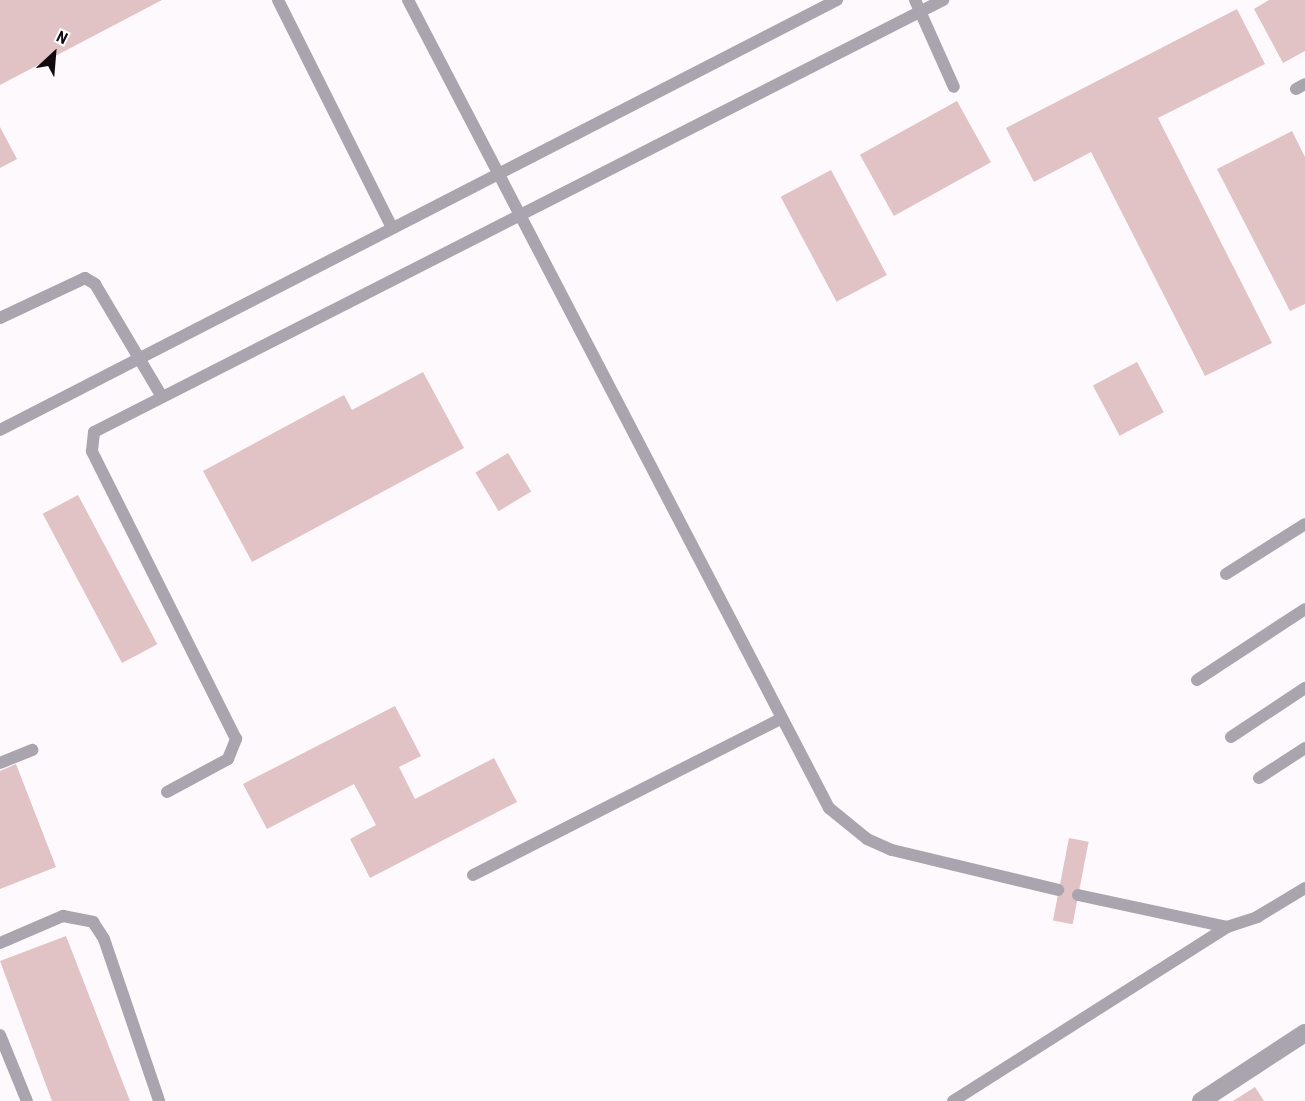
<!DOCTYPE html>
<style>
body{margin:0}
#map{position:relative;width:1305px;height:1101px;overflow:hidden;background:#fef9fc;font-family:"Roboto Condensed",sans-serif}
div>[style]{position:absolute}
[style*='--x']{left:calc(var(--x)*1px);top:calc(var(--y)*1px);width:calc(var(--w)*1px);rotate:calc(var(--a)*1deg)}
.building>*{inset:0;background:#e1c3c5;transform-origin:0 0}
.service>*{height:12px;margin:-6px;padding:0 6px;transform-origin:6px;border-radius:6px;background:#aaa4ae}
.minor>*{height:18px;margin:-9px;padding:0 9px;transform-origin:9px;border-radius:9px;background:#aaa4ae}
span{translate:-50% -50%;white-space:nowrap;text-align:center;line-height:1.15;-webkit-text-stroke:4.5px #fff;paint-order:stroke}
.north{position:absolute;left:24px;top:24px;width:60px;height:60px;-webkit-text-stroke:4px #fff;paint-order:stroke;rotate:26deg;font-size:16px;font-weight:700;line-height:24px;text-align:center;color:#120a0f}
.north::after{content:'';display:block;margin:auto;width:21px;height:27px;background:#120a0f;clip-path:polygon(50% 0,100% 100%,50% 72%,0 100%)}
</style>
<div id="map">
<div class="building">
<i style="clip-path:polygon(0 0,162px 0,0 85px)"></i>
<i style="clip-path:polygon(1269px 0,1305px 0,1305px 51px,1283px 63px,1254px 9px)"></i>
<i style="clip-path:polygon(1237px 9px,1265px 64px,1158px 118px,1272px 343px,1205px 376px,1091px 152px,1034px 182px,1006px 128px)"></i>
<i style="left:957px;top:101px;width:70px;height:111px;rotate:61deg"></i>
<i style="clip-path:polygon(0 127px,17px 159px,0 168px)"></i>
<i style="clip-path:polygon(1292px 131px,1305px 157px,1305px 304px,1290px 311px,1217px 169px)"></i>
<i style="left:831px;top:170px;width:119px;height:57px;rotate:62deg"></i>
<i style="left:1137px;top:362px;width:57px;height:50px;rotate:62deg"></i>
<i style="clip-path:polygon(423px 372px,464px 448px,252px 562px,203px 471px,344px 395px,352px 410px)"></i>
<i style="left:508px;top:453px;width:45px;height:38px;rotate:59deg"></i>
<i style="left:78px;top:495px;width:169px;height:40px;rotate:62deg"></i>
<i style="clip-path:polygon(395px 706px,421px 756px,399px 767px,415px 799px,494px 758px,517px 802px,370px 878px,350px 839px,376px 825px,354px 784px,267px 829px,243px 784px)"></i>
<i style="clip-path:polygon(16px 764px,56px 867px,0 889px,0 771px)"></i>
<i style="left:1069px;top:838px;width:20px;height:84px;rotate:11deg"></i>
<i style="clip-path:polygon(66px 936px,130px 1101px,52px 1101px,0 961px)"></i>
<i style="clip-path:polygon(1255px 1087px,1264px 1101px,1233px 1101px)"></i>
</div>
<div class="service">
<i style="--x:278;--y:0;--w:255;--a:63.4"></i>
<i style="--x:408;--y:0;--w:911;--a:62.48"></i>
<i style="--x:829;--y:808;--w:49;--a:39.2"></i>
<i style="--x:867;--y:839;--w:27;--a:24"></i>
<i style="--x:892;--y:850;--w:171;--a:13.5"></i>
<i style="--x:915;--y:0;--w:95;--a:65.9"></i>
<i style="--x:1296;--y:89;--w:10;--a:-29"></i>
<i style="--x:0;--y:318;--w:94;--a:-25.2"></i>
<i style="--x:85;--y:278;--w:12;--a:31"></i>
<i style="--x:95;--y:284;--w:131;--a:59.3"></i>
<i style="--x:0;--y:430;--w:941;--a:-27.19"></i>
<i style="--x:1226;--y:574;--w:93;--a:-32.3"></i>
<i style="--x:1197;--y:680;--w:129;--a:-33.3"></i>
<i style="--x:1231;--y:737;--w:89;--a:-33.5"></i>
<i style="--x:0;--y:763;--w:35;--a:-22"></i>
<i style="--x:1259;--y:778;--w:55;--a:-33.1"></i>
<i style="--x:167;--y:792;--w:69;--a:-28.4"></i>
<i style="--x:228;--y:759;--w:22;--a:-68"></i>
<i style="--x:236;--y:739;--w:322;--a:-116.6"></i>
<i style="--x:92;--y:451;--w:19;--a:-84"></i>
<i style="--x:94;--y:432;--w:953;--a:-26.97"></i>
<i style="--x:473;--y:875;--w:345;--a:-26.9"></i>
<i style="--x:1078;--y:895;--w:152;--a:12.1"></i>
<i style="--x:1227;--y:927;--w:32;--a:-18"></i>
<i style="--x:1257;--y:917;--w:56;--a:-31.1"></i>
<i style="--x:0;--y:943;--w:69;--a:-23.2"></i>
<i style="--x:63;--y:916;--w:31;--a:11"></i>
<i style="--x:93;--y:922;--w:20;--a:57"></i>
<i style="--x:104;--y:939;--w:171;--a:71.2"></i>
<i style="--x:0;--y:1035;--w:71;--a:67.8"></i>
<i style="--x:953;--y:1101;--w:325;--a:-32.4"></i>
</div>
<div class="minor">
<i style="--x:1201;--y:1101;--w:124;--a:-33.2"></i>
</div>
<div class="north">N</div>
</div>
